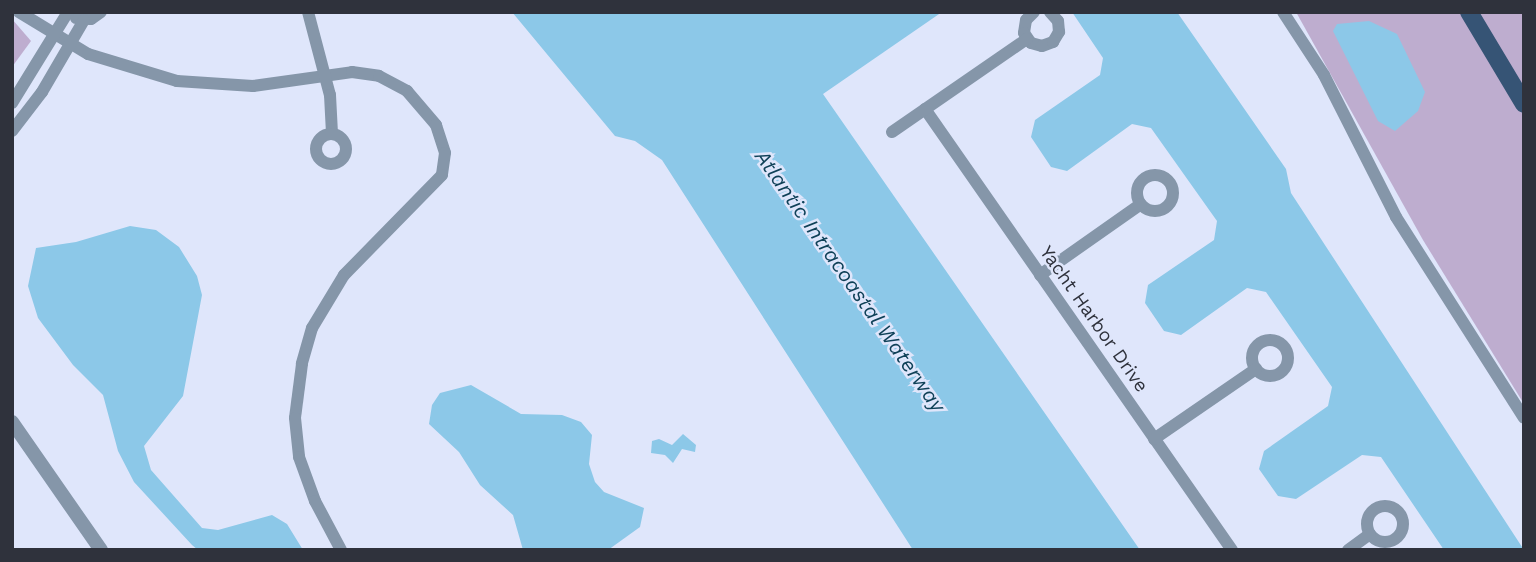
<!DOCTYPE html>
<style>
body{margin:0}
#map{position:relative;width:1536px;height:562px;overflow:hidden;background:#dfe6fb;font-family:"Work Sans",sans-serif}
div>[style]{position:absolute}
[style*='--x']{left:calc(var(--x)*1px);top:calc(var(--y)*1px);width:calc(var(--w)*1px);rotate:calc(var(--a)*1deg)}
.green>*{inset:0;background:#beadcf}
.water>*{inset:0;background:#8cc8e8}
.minor>*{height:12px;margin:-6px;padding:0 6px;transform-origin:6px;border-radius:6px;background:#8596a9}
.minor>.ring{margin:-6px;padding:0;box-sizing:content-box;background:none;border:12px solid #8596a9;border-radius:50%}
.tertiary>*{height:14px;margin:-7px;padding:0 7px;transform-origin:7px;border-radius:7px;background:#8596a9}
.primary>*{height:18px;margin:-9px;padding:0 9px;transform-origin:9px;border-radius:9px;background:#365475}
span{translate:-50% -50%;white-space:nowrap;text-align:center;line-height:1.15;-webkit-text-stroke:5px #dfe6fb;paint-order:stroke}
.street-label{font-size:19px;color:#2f323c}
.water-label{font-size:21px;color:#0f4158;font-style:italic}
.frame{position:absolute;inset:0;border:14px solid #2f323c;pointer-events:none}
</style>
<div id="map">
<div class="green">
<i style="clip-path:polygon(1296px 12px,1461px 12px,1524px 116px,1524px 404px,1423px 240px)"></i>
<i style="clip-path:polygon(1478px 12px,1524px 12px,1524px 93px)"></i>
<i style="clip-path:polygon(12px 19px,31px 41px,12px 67px)"></i>
</div>
<div class="water">
<i style="clip-path:polygon(512px 12px,942px 12px,823px 94px,1140px 550px,913px 550px,662px 160px,635px 141px,615px 136px)"></i>
<i style="clip-path:polygon(1072px 12px,1177px 12px,1286px 169px,1291px 193px,1524px 550px,1444px 550px,1381px 457px,1362px 455px,1296px 499px,1278px 496px,1259px 469px,1264px 451px,1328px 406px,1332px 387px,1266px 292px,1247px 288px,1181px 335px,1164px 331px,1145px 303px,1148px 285px,1214px 240px,1217px 221px,1151px 128px,1132px 124px,1067px 171px,1051px 167px,1031px 137px,1035px 120px,1100px 75px,1103px 58px)"></i>
<i style="clip-path:polygon(1369px 21px,1397px 34px,1425px 92px,1418px 111px,1395px 131px,1378px 121px,1333px 31px,1337px 24px)"></i>
<i style="clip-path:polygon(130px 226px,156px 230px,179px 247px,197px 276px,202px 295px,183px 396px,144px 446px,151px 470px,202px 528px,218px 530px,272px 515px,287px 524px,303px 550px,198px 550px,192px 545px,134px 482px,118px 451px,103px 395px,73px 365px,38px 318px,28px 286px,36px 248px,76px 242px)"></i>
<i style="clip-path:polygon(471px 385px,521px 414px,562px 415px,581px 422px,592px 435px,589px 464px,595px 482px,604px 492px,644px 508px,640px 527px,608px 550px,523px 550px,513px 515px,480px 485px,459px 452px,429px 424px,432px 405px,440px 393px)"></i>
<i style="clip-path:polygon(683px 434px,696px 445px,695px 452px,682px 449px,673px 463px,665px 455px,651px 453px,652px 441px,659px 439px,672px 445px)"></i>
</div>
<div class="minor">
<i style="--x:19;--y:12;--w:81;--a:31.3"></i>
<i style="--x:88;--y:54;--w:93;--a:16.9"></i>
<i style="--x:177;--y:81;--w:76;--a:3.8"></i>
<i style="--x:253;--y:86;--w:100;--a:-8"></i>
<i style="--x:352;--y:72;--w:27;--a:8"></i>
<i style="--x:379;--y:76;--w:32;--a:28"></i>
<i style="--x:407;--y:91;--w:45;--a:49.5"></i>
<i style="--x:436;--y:125;--w:29;--a:72"></i>
<i style="--x:445;--y:153;--w:22;--a:98"></i>
<i style="--x:442;--y:175;--w:140;--a:134.4"></i>
<i style="--x:344;--y:275;--w:62;--a:121.1"></i>
<i style="--x:312;--y:328;--w:37;--a:106"></i>
<i style="--x:302;--y:364;--w:54;--a:97.4"></i>
<i style="--x:295;--y:418;--w:39;--a:84"></i>
<i style="--x:299;--y:457;--w:47;--a:70"></i>
<i style="--x:315;--y:501;--w:55;--a:62"></i>
<i style="--x:308;--y:12;--w:86;--a:75.2"></i>
<i style="--x:330;--y:95;--w:39;--a:87"></i>
<i style="--x:1034;--y:12;--w:11;--a:135"></i>
<i style="--x:1026;--y:20;--w:13;--a:99"></i>
<i style="--x:1024;--y:33;--w:12;--a:55"></i>
<i style="--x:1031;--y:43;--w:11;--a:15"></i>
<i style="--x:1042;--y:46;--w:12;--a:-20"></i>
<i style="--x:1053;--y:42;--w:12;--a:-59"></i>
<i style="--x:1059;--y:32;--w:11;--a:-95"></i>
<i style="--x:1058;--y:21;--w:12;--a:-132"></i>
<i style="--x:1283;--y:12;--w:75;--a:56.9"></i>
<i style="--x:1324;--y:75;--w:159;--a:63.1"></i>
<i style="--x:1396;--y:217;--w:238;--a:57.5"></i>
<i style="--x:76;--y:18;--w:15;--a:4"></i>
<i style="--x:91;--y:19;--w:12;--a:-35"></i>
<i style="--x:12;--y:103;--w:107;--a:-58.4"></i>
<i style="--x:925;--y:109;--w:537;--a:55.16"></i>
<i style="--x:12;--y:131;--w:49;--a:-52.4"></i>
<i style="--x:42;--y:92;--w:83;--a:-59.7"></i>
<i style="--x:892;--y:132;--w:164;--a:-34.6"></i>
<i class="ring" style="left:316px;top:134px;width:18px;height:18px"></i>
<i class="ring" style="left:1137px;top:175px;width:24px;height:24px"></i>
<i style="--x:1040;--y:275;--w:123;--a:-35.1"></i>
<i class="ring" style="left:1252px;top:340px;width:24px;height:24px"></i>
<i style="--x:1154;--y:439;--w:124;--a:-34.5"></i>
<i class="ring" style="left:1367px;top:506px;width:24px;height:24px"></i>
<i style="--x:1348;--y:550;--w:27;--a:-36"></i>
</div>
<div class="tertiary">
<i style="--x:12;--y:422;--w:156;--a:55.2"></i>
</div>
<div class="primary">
<i style="--x:1469;--y:12;--w:107;--a:59.1"></i>
</div>
<div class="street-label">
<span style="left:1094px;top:319px;rotate:55deg">Yacht Harbor Drive</span>
</div>
<div class="water-label">
<span style="left:850px;top:281px;rotate:55deg">Atlantic Intracoastal Waterway</span>
</div>
<div class="frame"></div>
</div>
